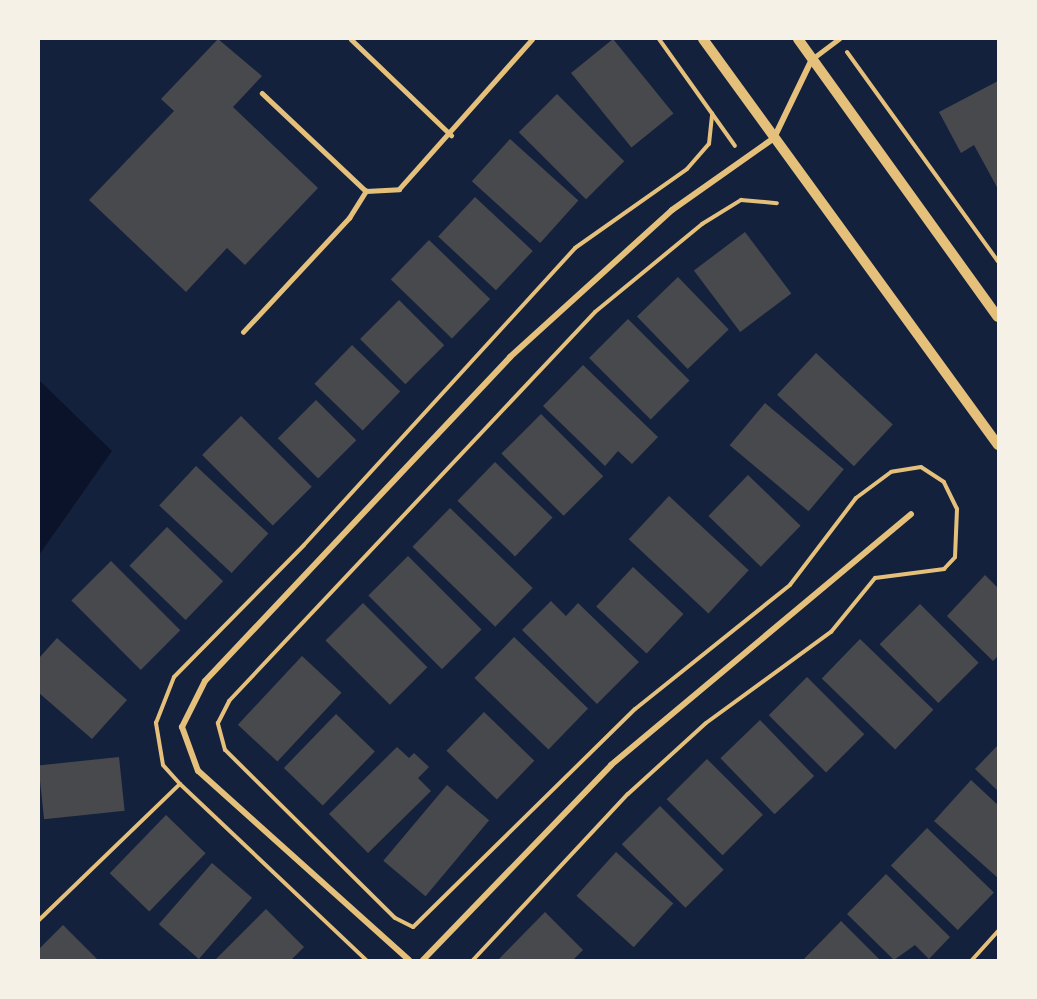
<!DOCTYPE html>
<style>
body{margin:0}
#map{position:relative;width:1037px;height:999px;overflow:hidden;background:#14213d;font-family:Jost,sans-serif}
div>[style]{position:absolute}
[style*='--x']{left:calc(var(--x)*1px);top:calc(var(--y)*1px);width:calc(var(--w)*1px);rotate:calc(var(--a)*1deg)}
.water>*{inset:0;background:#0b132b}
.building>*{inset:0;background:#48494c;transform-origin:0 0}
.path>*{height:4px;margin:-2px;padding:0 2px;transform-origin:2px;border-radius:2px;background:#e5c07b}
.service>*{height:4.5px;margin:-2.25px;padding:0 2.25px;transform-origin:2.25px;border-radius:2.25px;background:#e5c07b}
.minor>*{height:6px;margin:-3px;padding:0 3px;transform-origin:3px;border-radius:3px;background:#e5c07b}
.tertiary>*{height:10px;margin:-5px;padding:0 5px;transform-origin:5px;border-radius:5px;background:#e5c07b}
span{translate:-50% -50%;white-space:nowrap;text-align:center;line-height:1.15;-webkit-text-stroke:6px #f6f1e7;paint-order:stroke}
.frame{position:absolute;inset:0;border:40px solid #f6f1e7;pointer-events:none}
</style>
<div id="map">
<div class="water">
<i style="clip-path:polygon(39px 380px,112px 451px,39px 555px)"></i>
</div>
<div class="building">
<i style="clip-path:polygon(218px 39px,262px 76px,233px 107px,318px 188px,245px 265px,227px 248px,186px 292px,89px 200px,174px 111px,161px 99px)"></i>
<i style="left:613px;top:39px;width:96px;height:54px;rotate:51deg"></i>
<i style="clip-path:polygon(998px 81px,998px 189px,974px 145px,961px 153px,939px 112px)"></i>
<i style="left:557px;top:94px;width:95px;height:54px;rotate:45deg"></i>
<i style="left:510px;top:139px;width:92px;height:57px;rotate:42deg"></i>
<i style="left:475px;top:197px;width:79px;height:54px;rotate:43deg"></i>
<i style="left:745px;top:232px;width:77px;height:64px;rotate:53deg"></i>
<i style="left:429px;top:240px;width:85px;height:55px;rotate:44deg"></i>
<i style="left:678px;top:277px;width:73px;height:57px;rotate:46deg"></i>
<i style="left:399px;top:300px;width:64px;height:55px;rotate:45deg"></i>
<i style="left:628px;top:319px;width:87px;height:55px;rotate:45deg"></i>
<i style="left:352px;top:345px;width:67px;height:54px;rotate:44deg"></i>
<i style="left:816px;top:353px;width:105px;height:57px;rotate:43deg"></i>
<i style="clip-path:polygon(583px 365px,658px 437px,632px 464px,618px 451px,605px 466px,543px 406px)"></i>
<i style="left:316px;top:400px;width:57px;height:54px;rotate:45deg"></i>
<i style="left:765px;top:403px;width:103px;height:55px;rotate:40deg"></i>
<i style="left:541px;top:414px;width:88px;height:56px;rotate:45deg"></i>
<i style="left:241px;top:416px;width:100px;height:55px;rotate:45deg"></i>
<i style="left:495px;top:462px;width:80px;height:54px;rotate:44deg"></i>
<i style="left:196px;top:466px;width:99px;height:54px;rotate:43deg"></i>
<i style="left:748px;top:475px;width:73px;height:57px;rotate:44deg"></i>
<i style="left:669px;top:496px;width:109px;height:59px;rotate:43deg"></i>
<i style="left:450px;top:508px;width:115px;height:54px;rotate:44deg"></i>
<i style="left:167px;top:527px;width:78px;height:54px;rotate:44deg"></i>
<i style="left:408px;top:556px;width:104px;height:56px;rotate:45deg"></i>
<i style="left:111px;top:561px;width:98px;height:56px;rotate:45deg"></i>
<i style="left:633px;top:567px;width:69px;height:54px;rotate:43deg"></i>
<i style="clip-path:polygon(985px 575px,998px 588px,998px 656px,993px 661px,947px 616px)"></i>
<i style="clip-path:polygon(551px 601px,566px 616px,578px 603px,639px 662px,597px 704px,522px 630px)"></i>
<i style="left:363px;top:603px;width:91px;height:53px;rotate:45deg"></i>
<i style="left:920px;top:604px;width:83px;height:57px;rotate:45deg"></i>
<i style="left:514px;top:637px;width:103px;height:57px;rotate:44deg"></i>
<i style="clip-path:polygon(57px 638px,127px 700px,92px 739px,39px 693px,39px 658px)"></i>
<i style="left:860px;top:639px;width:102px;height:55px;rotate:44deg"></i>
<i style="left:302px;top:656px;width:54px;height:94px;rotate:43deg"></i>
<i style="left:807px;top:677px;width:81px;height:54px;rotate:45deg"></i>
<i style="left:484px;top:712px;width:70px;height:54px;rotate:44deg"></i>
<i style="left:336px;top:714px;width:54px;height:75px;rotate:44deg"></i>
<i style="left:760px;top:720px;width:78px;height:55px;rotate:46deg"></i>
<i style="clip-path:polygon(998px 745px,998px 791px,975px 769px)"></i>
<i style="clip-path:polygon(397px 747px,409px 758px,414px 753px,429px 767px,418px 778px,431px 791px,368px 853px,329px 814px)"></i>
<i style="left:119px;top:757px;width:54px;height:81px;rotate:84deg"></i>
<i style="left:707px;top:759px;width:79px;height:57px;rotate:45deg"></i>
<i style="clip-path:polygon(971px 780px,998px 805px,998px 878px,934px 821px)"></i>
<i style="left:447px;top:785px;width:55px;height:99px;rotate:40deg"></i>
<i style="left:660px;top:806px;width:90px;height:54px;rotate:45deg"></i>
<i style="left:166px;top:815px;width:55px;height:81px;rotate:44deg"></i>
<i style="left:927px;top:828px;width:93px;height:52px;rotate:44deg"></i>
<i style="left:616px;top:852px;width:77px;height:59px;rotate:42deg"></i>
<i style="left:212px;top:863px;width:53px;height:81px;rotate:41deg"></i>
<i style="clip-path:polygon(886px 874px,950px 937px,929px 959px,915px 945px,894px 960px,847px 914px)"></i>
<i style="clip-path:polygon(266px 909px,304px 947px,291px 960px,215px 960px)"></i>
<i style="clip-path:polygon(545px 912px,583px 950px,573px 960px,498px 960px)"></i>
<i style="clip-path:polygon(841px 921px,880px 960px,803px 960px)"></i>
<i style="clip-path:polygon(63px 925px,98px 960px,39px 960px,39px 949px)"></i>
</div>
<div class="path">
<i style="--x:659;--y:39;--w:131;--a:54.6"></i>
<i style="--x:847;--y:52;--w:258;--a:54.2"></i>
<i style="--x:180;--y:784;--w:256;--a:43.4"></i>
<i style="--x:39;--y:920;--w:196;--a:-44"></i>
<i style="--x:180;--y:784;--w:25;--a:-132"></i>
<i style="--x:163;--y:765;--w:43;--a:-99.5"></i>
<i style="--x:156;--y:723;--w:49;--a:-68.6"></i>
<i style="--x:174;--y:677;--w:185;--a:-45.4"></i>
<i style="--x:304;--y:545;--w:402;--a:-47.6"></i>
<i style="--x:575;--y:248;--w:137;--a:-35.2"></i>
<i style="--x:687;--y:169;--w:33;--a:-49"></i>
<i style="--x:709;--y:144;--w:31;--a:-84"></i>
<i style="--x:473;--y:960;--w:227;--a:-47"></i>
<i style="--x:628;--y:794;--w:105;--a:-42.3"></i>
<i style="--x:706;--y:723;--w:155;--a:-36.1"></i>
<i style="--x:831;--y:632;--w:70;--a:-50.8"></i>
<i style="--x:875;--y:578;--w:70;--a:-7.4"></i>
<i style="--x:944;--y:569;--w:16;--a:-47"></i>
<i style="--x:955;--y:557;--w:48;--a:-87.6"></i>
<i style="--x:957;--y:509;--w:30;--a:-116"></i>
<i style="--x:944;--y:482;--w:27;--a:-147"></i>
<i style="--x:921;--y:467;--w:30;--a:171"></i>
<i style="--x:891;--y:472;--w:44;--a:143.4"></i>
<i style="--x:856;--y:498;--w:109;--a:127.2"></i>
<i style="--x:790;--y:585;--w:198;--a:141.3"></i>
<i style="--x:635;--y:709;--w:311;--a:135.5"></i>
<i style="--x:413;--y:927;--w:20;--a:-153"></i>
<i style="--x:395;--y:918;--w:239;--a:-135.3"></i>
<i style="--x:225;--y:750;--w:28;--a:-105"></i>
<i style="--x:218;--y:723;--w:25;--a:-63"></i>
<i style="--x:229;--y:701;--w:534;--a:-46.74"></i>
<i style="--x:595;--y:312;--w:139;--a:-39.4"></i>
<i style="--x:702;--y:224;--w:46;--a:-31.6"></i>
<i style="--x:741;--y:200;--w:36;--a:5"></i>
<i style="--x:972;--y:960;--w:39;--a:-48"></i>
</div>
<div class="service">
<i style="--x:351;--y:39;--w:139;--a:43.8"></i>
<i style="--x:812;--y:59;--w:34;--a:-37"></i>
<i style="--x:262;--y:93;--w:143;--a:43.3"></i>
<i style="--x:366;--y:191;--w:33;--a:-3"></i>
<i style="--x:399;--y:189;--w:200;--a:-48.4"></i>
<i style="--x:243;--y:332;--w:156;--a:-47.1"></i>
<i style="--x:349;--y:218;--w:32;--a:-58"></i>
</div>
<div class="minor">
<i style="--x:409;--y:960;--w:283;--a:-138.1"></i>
<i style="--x:198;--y:771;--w:47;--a:-110"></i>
<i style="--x:182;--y:727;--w:51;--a:-63.4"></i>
<i style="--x:205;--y:681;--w:445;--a:-46.7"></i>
<i style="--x:510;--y:357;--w:219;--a:-42.2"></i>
<i style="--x:672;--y:210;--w:125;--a:-35.2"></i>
<i style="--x:774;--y:138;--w:88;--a:-64.3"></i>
<i style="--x:423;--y:960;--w:271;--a:-46"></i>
<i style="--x:611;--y:765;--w:391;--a:-39.9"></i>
</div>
<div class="tertiary">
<i style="--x:703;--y:39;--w:502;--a:54"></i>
<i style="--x:798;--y:39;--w:342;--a:54.3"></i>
</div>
<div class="frame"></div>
</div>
